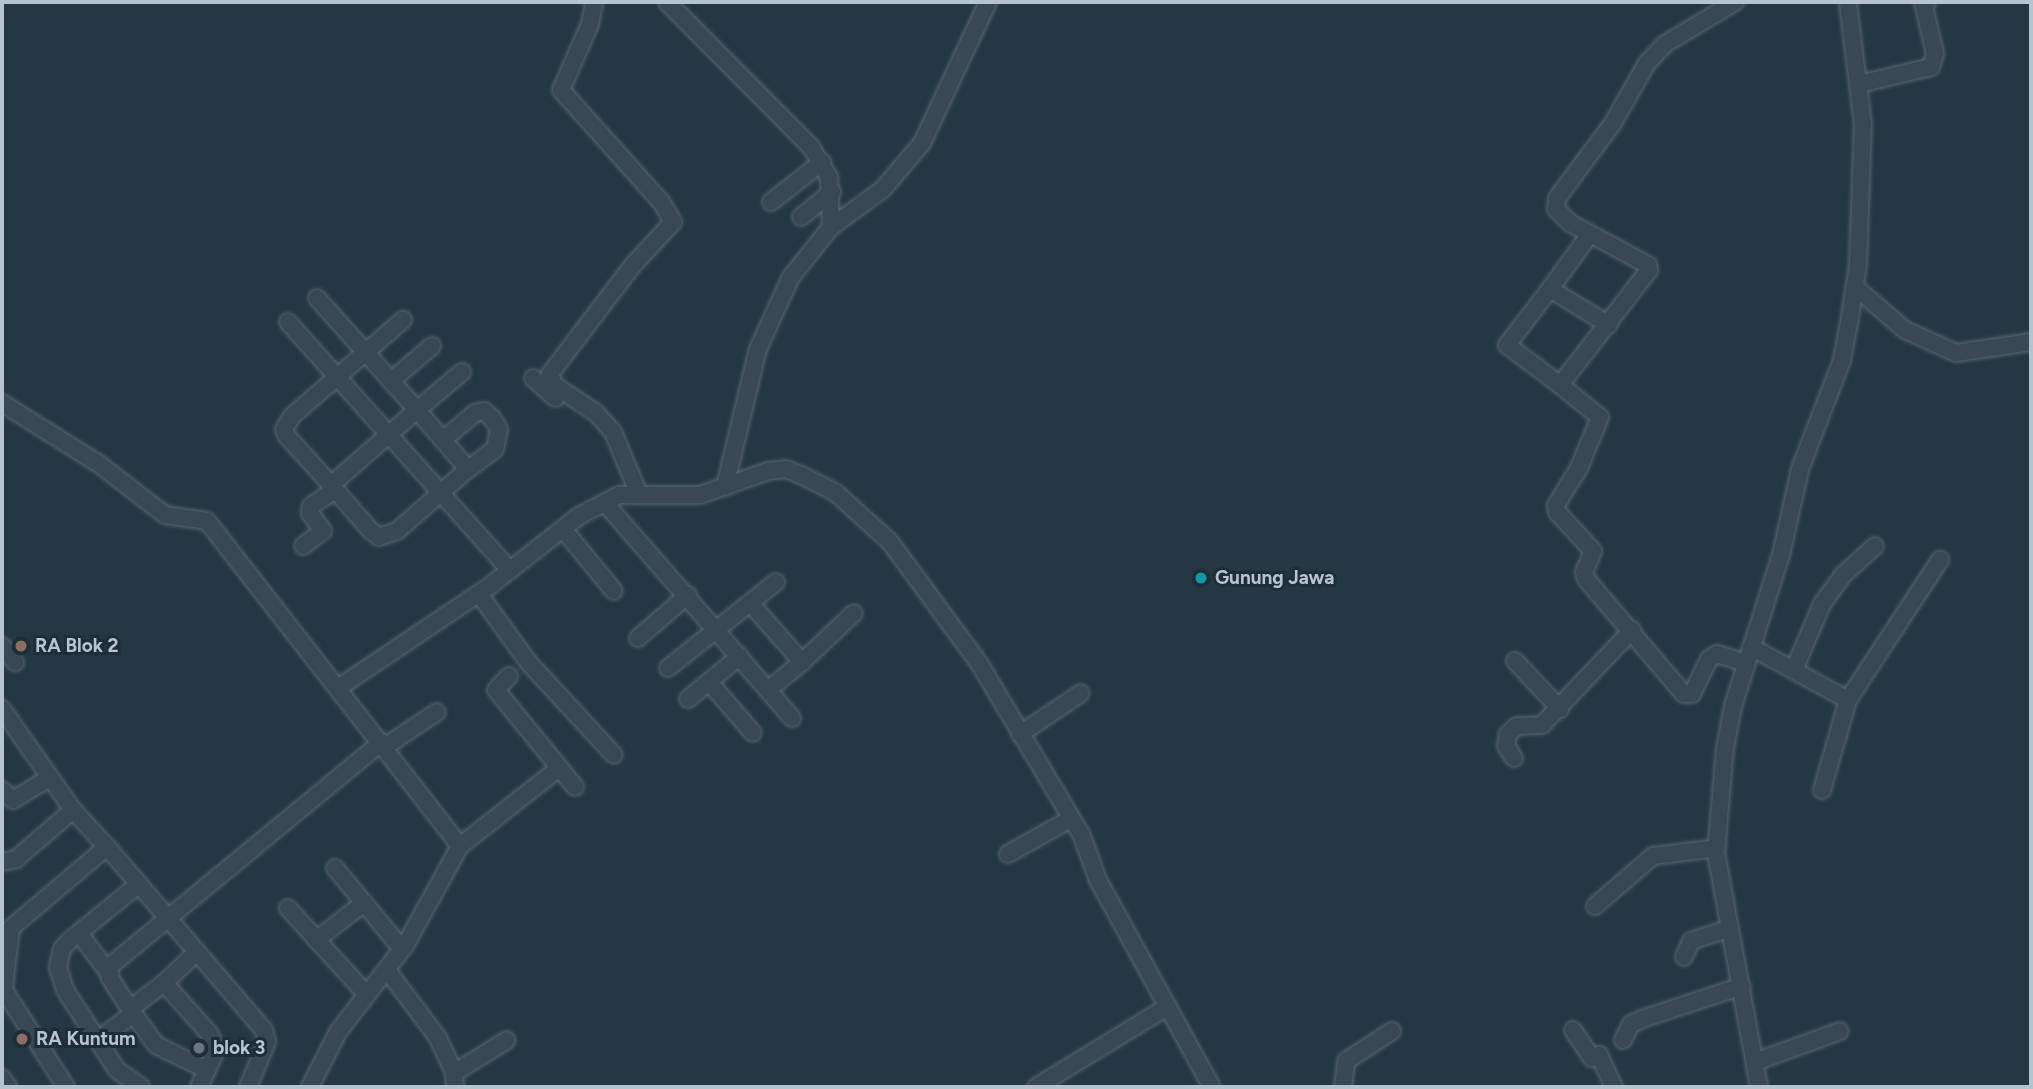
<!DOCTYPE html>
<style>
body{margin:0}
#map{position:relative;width:2033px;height:1089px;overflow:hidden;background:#253743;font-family:Figtree,sans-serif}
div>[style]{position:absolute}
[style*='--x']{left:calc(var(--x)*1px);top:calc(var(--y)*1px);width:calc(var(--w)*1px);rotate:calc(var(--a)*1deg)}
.roads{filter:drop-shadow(0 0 2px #586670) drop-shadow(0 0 2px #586670)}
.minor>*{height:16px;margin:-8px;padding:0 8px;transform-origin:8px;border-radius:8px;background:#3a4853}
.dots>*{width:19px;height:19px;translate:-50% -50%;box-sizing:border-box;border:4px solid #1e2d38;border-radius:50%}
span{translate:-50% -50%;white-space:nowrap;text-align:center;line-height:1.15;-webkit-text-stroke:6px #1e2d38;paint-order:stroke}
.poi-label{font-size:19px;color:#b7c3cd;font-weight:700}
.left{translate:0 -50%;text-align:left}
.frame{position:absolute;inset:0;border:4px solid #b7c3cd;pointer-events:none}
</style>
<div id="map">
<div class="roads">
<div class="minor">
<i style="--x:594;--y:2;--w:22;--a:100"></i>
<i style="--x:590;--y:24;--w:72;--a:113.7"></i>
<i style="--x:561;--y:90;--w:152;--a:48.2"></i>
<i style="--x:662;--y:203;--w:22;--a:60"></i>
<i style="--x:673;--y:222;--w:59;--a:132.9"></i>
<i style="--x:633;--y:265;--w:137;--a:127.3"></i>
<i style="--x:550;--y:374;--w:12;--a:70"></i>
<i style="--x:554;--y:385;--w:50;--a:33.7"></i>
<i style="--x:596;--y:413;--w:25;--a:48"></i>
<i style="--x:613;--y:432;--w:65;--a:67.4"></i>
<i style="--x:667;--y:2;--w:204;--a:45.2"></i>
<i style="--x:811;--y:147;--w:35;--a:59"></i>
<i style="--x:829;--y:177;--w:50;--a:87.7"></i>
<i style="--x:1735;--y:2;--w:82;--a:149"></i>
<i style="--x:1665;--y:44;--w:26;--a:133"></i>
<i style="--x:1647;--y:63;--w:69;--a:119.5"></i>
<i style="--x:1613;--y:123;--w:94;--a:126.7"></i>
<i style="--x:1557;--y:198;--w:11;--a:95"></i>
<i style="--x:1556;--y:209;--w:20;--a:45"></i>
<i style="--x:1570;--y:223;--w:89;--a:28.3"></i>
<i style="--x:1648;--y:265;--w:5;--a:79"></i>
<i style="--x:1649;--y:270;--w:145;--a:127.7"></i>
<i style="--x:1560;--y:385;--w:51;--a:38.7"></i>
<i style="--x:1600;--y:417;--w:55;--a:112.4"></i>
<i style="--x:1579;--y:468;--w:44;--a:121.9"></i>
<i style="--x:1556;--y:505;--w:7;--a:82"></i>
<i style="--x:1557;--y:512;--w:53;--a:47.3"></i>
<i style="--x:1593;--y:551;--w:23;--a:113"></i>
<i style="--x:1584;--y:572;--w:7;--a:74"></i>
<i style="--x:1586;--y:579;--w:151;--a:49.6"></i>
<i style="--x:1684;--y:694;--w:8;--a:0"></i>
<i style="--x:1692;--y:694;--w:39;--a:-64"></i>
<i style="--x:1709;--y:659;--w:9;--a:-32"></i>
<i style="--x:1717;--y:654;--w:30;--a:17"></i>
<i style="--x:1859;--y:84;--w:74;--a:-13.3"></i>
<i style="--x:1931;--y:67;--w:14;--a:-73"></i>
<i style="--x:1935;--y:54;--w:53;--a:-103"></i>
<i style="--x:1923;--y:2;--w:4;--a:0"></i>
<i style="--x:771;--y:202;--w:65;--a:-38.1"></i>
<i style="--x:801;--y:217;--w:40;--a:-39"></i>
<i style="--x:1590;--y:234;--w:68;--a:126"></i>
<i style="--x:1550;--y:289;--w:69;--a:31.4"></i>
<i style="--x:1855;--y:287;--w:66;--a:40.7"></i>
<i style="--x:1905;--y:330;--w:56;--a:24.3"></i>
<i style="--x:1956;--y:353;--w:76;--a:-8.3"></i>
<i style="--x:1550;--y:289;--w:71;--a:127.5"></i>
<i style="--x:1507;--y:345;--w:66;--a:37"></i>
<i style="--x:317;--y:298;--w:150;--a:48.2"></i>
<i style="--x:417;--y:410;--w:59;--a:-40.2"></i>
<i style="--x:288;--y:322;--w:333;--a:48.2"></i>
<i style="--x:533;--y:378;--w:30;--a:42"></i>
<i style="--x:391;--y:381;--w:54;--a:-40.5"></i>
<i style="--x:2;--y:403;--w:115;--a:32.2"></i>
<i style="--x:99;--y:464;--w:83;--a:37.7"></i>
<i style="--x:165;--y:515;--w:42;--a:8.1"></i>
<i style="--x:207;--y:521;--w:412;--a:52.1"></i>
<i style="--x:460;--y:846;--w:112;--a:118.9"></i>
<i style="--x:406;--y:944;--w:111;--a:127.7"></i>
<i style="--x:338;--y:1032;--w:62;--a:117"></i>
<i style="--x:443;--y:440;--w:42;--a:-40.2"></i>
<i style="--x:475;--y:413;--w:9;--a:-13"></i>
<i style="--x:484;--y:411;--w:11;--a:41"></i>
<i style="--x:492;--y:418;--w:13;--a:58"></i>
<i style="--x:499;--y:429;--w:20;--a:101"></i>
<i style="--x:495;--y:449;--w:34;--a:143"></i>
<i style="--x:725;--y:487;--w:142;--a:-76.6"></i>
<i style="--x:758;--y:349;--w:79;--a:-65.4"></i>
<i style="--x:791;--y:277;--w:64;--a:-51.3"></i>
<i style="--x:831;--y:227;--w:64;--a:-36.2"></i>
<i style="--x:883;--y:189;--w:60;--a:-49.7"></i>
<i style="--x:922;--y:143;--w:156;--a:-64.9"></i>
<i style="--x:605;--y:503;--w:285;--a:49"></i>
<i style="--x:563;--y:529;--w:80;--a:50.6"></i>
<i style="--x:303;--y:546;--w:25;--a:-37"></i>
<i style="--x:323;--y:531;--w:22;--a:-126"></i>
<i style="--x:310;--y:513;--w:7;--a:-82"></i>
<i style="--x:311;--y:506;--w:22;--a:-34"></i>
<i style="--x:329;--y:494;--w:9;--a:-77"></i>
<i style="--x:331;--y:485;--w:114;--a:-41.1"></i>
<i style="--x:417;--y:410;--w:78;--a:49.2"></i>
<i style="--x:468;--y:469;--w:94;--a:138.9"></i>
<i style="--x:397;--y:531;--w:19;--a:162"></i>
<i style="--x:379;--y:537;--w:11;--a:-142"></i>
<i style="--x:370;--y:530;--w:60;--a:-130.9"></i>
<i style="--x:331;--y:485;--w:67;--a:-132"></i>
<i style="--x:286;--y:435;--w:6;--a:-108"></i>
<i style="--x:284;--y:429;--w:15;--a:-58"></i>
<i style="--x:292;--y:416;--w:147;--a:-40.9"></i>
<i style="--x:479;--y:594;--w:85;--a:54.1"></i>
<i style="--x:529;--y:663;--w:125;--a:47.3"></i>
<i style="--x:750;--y:603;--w:79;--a:48.6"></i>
<i style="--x:802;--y:662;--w:44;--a:140.5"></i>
<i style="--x:638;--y:638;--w:66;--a:-40.7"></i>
<i style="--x:2;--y:646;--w:21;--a:51"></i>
<i style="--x:1751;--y:647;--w:111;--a:28.7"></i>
<i style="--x:1515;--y:661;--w:66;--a:46.8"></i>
<i style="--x:802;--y:662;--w:71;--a:-43.3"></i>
<i style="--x:668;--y:668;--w:138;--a:-38.5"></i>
<i style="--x:1794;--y:670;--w:72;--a:-67"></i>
<i style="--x:1822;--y:604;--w:36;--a:-54"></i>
<i style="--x:1843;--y:575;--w:43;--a:-42.2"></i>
<i style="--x:509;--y:676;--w:19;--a:133"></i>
<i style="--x:496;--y:690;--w:125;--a:50.8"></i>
<i style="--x:709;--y:682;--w:67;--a:49.2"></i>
<i style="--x:338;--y:688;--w:184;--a:-33.9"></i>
<i style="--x:491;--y:585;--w:112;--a:-38.1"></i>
<i style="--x:579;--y:516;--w:45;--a:-27.7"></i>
<i style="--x:619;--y:495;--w:81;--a:0"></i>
<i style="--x:700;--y:495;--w:72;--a:-19.4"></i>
<i style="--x:768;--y:471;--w:18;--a:-6"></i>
<i style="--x:786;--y:469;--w:16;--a:22"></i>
<i style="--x:801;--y:475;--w:39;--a:27"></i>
<i style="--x:836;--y:493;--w:73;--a:42.2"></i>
<i style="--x:890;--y:542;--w:150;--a:53.7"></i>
<i style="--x:979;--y:663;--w:201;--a:59.2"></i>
<i style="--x:1082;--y:836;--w:47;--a:70"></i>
<i style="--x:1098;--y:880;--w:236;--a:61.2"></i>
<i style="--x:688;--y:699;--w:67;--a:-39.6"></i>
<i style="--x:2;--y:709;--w:123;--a:54.9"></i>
<i style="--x:73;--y:810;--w:50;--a:47.4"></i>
<i style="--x:1020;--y:734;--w:73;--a:-33.9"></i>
<i style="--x:386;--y:746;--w:61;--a:-33.7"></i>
<i style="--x:1514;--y:758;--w:14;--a:-124"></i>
<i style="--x:1506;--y:746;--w:12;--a:-81"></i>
<i style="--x:1508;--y:734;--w:12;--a:-42"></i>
<i style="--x:1517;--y:726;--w:25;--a:-2"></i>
<i style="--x:1542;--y:725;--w:131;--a:-46.5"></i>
<i style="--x:2;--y:790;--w:15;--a:42"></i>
<i style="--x:13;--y:800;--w:42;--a:-31.4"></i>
<i style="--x:1822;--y:790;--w:94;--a:-73.9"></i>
<i style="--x:1848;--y:700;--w:168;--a:-56.7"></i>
<i style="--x:460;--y:846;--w:125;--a:-38.2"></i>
<i style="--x:1008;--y:854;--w:73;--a:-29.4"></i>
<i style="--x:2;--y:862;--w:14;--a:-12"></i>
<i style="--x:16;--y:859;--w:75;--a:-40.7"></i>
<i style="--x:335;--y:868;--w:105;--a:50.4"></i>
<i style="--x:139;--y:884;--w:89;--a:140.9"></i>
<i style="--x:70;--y:940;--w:12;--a:132"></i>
<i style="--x:62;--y:949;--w:18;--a:103"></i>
<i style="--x:58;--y:967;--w:24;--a:73"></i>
<i style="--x:65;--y:990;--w:95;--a:57"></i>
<i style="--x:117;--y:1070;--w:29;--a:35"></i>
<i style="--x:1595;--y:906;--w:77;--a:-40.8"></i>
<i style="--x:1653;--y:856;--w:64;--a:-7.1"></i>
<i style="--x:288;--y:908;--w:116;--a:47.8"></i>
<i style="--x:79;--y:933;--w:49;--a:53.4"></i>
<i style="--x:316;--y:940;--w:61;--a:-37.6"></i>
<i style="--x:1684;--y:957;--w:17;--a:-66"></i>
<i style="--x:1691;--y:941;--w:40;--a:-18"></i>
<i style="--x:387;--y:970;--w:85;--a:53.1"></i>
<i style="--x:438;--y:1038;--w:38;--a:65"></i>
<i style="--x:454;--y:1073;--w:14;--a:86"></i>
<i style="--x:164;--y:983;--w:45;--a:-43.2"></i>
<i style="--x:2;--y:987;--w:119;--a:57.4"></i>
<i style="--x:4;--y:987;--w:59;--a:-83.2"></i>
<i style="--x:11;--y:928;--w:126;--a:-40.2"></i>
<i style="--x:107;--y:847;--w:241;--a:49.4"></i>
<i style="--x:264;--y:1030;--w:12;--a:76"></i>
<i style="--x:267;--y:1042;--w:49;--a:112.9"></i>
<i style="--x:130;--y:1009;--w:44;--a:54.2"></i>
<i style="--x:156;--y:1045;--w:57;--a:26.1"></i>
<i style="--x:1573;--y:1030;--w:34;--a:56"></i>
<i style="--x:1592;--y:1058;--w:8;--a:-23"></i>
<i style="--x:1599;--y:1055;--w:35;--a:65"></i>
<i style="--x:98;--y:1040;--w:44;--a:-36.6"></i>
<i style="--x:1623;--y:1040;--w:18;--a:-63"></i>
<i style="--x:1631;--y:1024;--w:12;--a:-24"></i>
<i style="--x:1642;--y:1019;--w:105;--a:-18.3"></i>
<i style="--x:1755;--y:1062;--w:90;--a:-20"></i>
<i style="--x:454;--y:1073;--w:62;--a:-31.9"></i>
<i style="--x:2;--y:1078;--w:11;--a:56"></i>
<i style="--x:199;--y:1087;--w:43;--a:-65.2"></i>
<i style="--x:217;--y:1048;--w:18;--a:-119"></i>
<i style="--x:208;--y:1032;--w:66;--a:-131.9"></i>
<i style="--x:164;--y:983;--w:43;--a:142.6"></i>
<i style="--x:130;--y:1009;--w:37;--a:-123"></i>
<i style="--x:110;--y:978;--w:12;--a:-90"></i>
<i style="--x:110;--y:966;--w:352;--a:-39.5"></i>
<i style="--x:1036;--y:1087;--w:153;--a:-31.4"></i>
<i style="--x:1343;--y:1087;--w:26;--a:-83"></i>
<i style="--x:1346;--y:1061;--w:55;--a:-33.1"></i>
<i style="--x:1759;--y:1087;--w:238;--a:-100.4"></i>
<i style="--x:1716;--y:853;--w:104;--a:-85.1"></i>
<i style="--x:1725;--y:749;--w:44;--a:-79.5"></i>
<i style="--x:1733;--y:706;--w:158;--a:-72.4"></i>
<i style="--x:1781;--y:555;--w:88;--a:-77.5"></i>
<i style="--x:1800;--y:469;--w:117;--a:-68.9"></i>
<i style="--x:1842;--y:360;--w:44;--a:-79.5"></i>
<i style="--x:1850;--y:317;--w:53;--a:-81.3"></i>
<i style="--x:1858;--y:265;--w:140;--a:-88"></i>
<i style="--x:1863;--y:125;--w:124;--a:-97"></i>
</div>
</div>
<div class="dots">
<i style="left:1201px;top:578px;background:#0f9aa8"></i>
<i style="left:21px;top:646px;background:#8d6e63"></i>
<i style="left:22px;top:1039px;background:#8d6e63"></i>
<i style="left:199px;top:1048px;background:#6b7280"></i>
</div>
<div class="poi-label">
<span class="left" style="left:1215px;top:578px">Gunung Jawa</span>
<span class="left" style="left:35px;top:646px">RA Blok 2</span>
<span class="left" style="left:36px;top:1039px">RA Kuntum</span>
<span class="left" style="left:213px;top:1048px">blok 3</span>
</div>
<div class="frame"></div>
</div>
